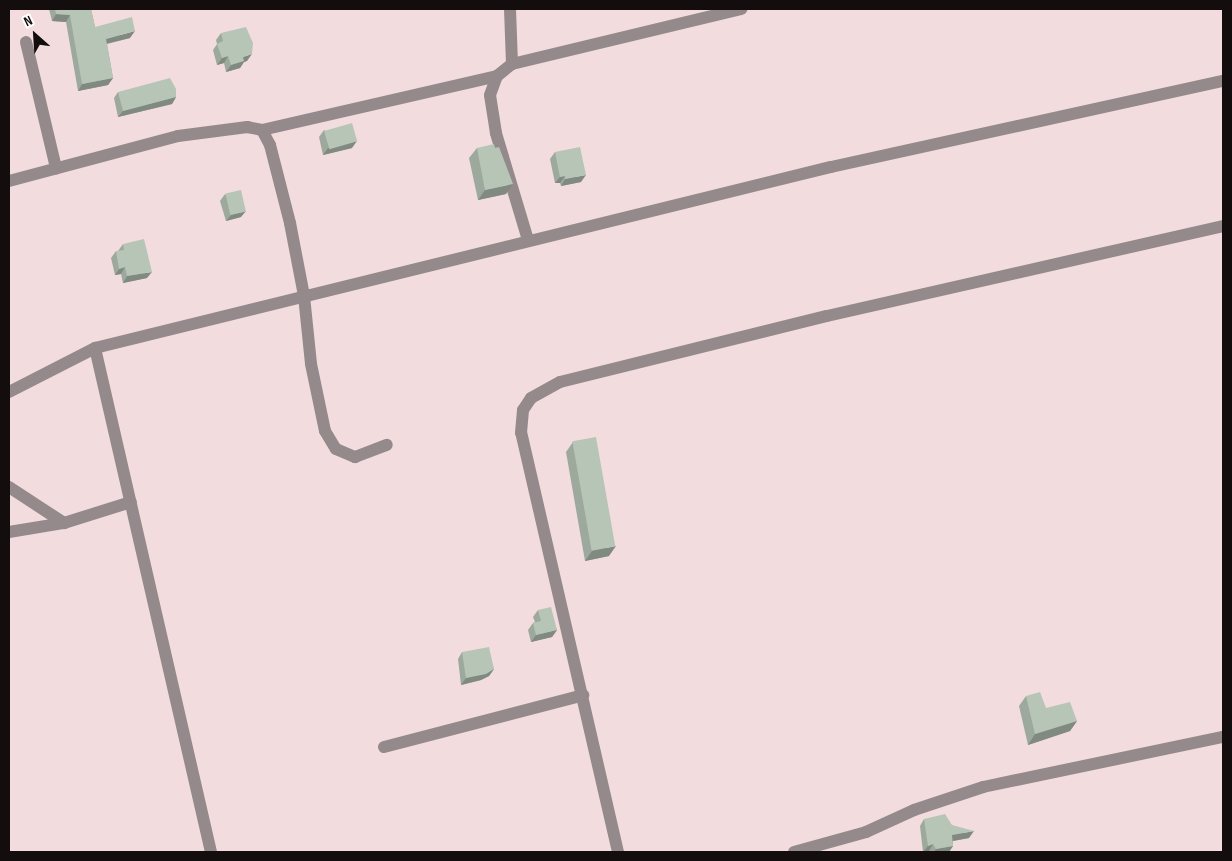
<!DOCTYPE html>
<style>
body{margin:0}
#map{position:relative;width:1232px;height:861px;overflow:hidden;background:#f2dcde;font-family:"Sofia Sans Condensed",sans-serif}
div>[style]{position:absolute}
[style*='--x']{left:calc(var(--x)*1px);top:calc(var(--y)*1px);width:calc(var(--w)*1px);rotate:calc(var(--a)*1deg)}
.minor>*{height:12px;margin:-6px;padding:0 6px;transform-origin:6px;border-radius:6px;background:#948a8b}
.wall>*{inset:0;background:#9da99d}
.shaded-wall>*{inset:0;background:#808a80}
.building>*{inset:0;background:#b7c5b7;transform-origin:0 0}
span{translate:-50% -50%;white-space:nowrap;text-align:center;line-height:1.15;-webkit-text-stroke:5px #fff;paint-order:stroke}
.frame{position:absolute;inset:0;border:10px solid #140d0e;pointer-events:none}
.north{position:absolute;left:10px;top:10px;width:50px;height:50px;-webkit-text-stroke:4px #fff;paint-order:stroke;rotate:334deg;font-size:14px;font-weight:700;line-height:20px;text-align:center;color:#140d0e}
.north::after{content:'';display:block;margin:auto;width:18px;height:22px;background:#140d0e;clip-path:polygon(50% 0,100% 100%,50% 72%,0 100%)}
</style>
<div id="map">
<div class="minor">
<i style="--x:510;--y:9;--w:55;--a:87.9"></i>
<i style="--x:26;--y:42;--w:130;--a:76.6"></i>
<i style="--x:262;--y:130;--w:17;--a:62"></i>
<i style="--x:270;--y:145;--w:81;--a:75.6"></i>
<i style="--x:290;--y:223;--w:74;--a:79.1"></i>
<i style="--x:304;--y:296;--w:68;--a:84.1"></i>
<i style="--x:311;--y:364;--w:68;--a:78.2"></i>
<i style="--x:325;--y:431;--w:21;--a:59"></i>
<i style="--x:336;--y:449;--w:21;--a:23"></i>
<i style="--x:355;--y:457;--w:34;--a:-21"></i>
<i style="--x:9;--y:181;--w:175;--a:-14.9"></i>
<i style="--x:178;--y:136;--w:70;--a:-7.4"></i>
<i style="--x:247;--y:127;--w:15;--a:11"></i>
<i style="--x:262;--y:130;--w:241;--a:-12.9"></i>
<i style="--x:528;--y:240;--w:112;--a:-106.7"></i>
<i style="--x:496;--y:133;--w:38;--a:-99"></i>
<i style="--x:490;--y:95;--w:20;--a:-70"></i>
<i style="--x:497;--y:76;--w:19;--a:-39"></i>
<i style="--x:512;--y:64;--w:236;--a:-13.5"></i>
<i style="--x:95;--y:348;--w:517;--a:77.04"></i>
<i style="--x:9;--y:392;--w:97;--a:-27.1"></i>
<i style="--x:95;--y:348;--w:758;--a:-13.82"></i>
<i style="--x:831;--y:167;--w:401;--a:-12.4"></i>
<i style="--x:9;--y:487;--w:66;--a:33.2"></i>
<i style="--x:9;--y:532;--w:56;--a:-9.3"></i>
<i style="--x:64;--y:523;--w:70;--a:-17.4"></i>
<i style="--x:384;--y:747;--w:206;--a:-14.6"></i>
<i style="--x:618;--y:852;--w:430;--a:-103"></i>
<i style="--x:521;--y:433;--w:23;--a:-85"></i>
<i style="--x:523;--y:410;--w:14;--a:-56"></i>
<i style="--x:531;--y:398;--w:33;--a:-29"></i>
<i style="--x:560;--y:382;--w:275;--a:-13.9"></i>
<i style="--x:827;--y:316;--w:406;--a:-12.8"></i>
<i style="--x:794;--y:852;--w:75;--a:-15.5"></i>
<i style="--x:866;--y:832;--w:53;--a:-24.6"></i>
<i style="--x:914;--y:810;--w:73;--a:-18.4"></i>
<i style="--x:983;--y:787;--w:245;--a:-11.8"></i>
</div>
<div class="wall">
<i style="clip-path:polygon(49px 9px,91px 9px,95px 27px,130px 38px,107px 44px,113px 78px,108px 85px,78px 91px,66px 22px,52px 21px)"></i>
<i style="clip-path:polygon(221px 33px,247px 61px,244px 62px,240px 68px,226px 72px,224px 63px,217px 65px,213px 50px,217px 44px,216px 40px)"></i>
<i style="clip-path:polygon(118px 92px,176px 97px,172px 104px,118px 117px,114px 98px)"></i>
<i style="clip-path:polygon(324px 130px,352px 148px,323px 155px,319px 137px)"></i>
<i style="clip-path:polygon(477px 148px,495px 148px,506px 194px,478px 200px,469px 158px)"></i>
<i style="clip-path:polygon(555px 152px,581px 182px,561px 186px,560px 183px,555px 183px,550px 159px)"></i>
<i style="clip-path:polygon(225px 194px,241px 217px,226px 221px,220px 201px)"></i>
<i style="clip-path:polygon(123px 244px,147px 278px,123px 283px,121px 274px,115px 275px,111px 258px,116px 251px,118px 251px)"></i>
<i style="clip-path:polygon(573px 442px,609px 556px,585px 561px,566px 452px)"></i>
<i style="clip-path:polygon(538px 610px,557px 630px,552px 637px,531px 642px,528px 630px,533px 623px,535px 622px,533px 617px)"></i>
<i style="clip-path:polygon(462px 652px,494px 669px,489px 676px,481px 680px,461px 685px,458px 659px)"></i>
<i style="clip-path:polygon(1026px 696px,1046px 708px,1077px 721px,1070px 731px,1028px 745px,1019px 706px)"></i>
<i style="clip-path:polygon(924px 819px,952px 825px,969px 838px,953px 841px,953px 846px,949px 852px,929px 852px,929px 851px,923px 852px,920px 826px)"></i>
</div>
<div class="shaded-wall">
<i style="clip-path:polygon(56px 14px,70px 15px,66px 22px,52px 21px)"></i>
<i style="clip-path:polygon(135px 31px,130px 38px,101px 45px,106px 39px)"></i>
<i style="clip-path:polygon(252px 54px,247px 61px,244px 62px,240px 68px,226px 72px,231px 65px,243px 57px)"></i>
<i style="clip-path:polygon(228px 56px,224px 63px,217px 65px,222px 58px)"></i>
<i style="clip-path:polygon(113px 78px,108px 85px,78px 91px,82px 84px)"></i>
<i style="clip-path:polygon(176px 97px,172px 104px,118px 117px,123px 111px)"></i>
<i style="clip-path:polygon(357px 141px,352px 148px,323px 155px,328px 148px)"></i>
<i style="clip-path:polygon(586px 175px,581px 182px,561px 186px,565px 179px)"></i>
<i style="clip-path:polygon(565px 176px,560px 183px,555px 183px,560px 177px)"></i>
<i style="clip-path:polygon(513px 184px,506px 194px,478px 200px,485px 190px)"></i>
<i style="clip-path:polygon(246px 211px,241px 217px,226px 221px,231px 215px)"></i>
<i style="clip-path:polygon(125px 267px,121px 274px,115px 275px,119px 269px)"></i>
<i style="clip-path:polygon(152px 272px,147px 278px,123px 283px,127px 276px)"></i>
<i style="clip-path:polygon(616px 546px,609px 556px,585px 561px,592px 551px)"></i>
<i style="clip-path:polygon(557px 630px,552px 637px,531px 642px,536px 635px)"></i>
<i style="clip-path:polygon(494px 669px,489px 676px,481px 680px,461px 685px,466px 678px)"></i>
<i style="clip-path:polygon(1077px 721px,1070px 731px,1028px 745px,1035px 734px)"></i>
<i style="clip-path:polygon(974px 831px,969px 838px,947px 842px,952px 835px)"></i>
<i style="clip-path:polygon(933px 844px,929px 851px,923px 852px,928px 846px)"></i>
<i style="clip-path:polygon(953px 846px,949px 852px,934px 852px,936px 849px)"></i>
</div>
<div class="building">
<i style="clip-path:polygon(55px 9px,91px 9px,95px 27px,132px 17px,135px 31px,106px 39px,113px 78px,82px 84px,70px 15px,56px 14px)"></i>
<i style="clip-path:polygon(246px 27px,253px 43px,252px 54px,243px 57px,244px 61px,231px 65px,228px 56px,222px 58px,217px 44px,223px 41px,221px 33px)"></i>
<i style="clip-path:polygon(170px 78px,176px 89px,176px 97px,123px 111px,118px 92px)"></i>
<i style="left:352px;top:123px;width:19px;height:29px;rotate:74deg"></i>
<i style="clip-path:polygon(494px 144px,495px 148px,499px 147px,513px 184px,485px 190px,477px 148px)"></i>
<i style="clip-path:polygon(580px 147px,586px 175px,565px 179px,565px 176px,560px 177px,555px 152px)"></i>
<i style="left:241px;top:190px;width:22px;height:16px;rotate:77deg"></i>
<i style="clip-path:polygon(144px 239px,152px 272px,127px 276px,125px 267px,119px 269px,116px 251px,124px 250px,123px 244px)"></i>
<i style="left:596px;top:437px;width:111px;height:24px;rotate:80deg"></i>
<i style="clip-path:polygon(551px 607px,557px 630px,536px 635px,533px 623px,541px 621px,538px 610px)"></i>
<i style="clip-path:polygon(489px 647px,494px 669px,486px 674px,466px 678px,462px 652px)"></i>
<i style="clip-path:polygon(1040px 692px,1046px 708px,1070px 702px,1077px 721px,1035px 734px,1026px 696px)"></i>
<i style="clip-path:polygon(945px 814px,952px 825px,974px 831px,952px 835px,953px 846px,936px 849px,933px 844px,928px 846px,924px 819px)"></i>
</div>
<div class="frame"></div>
<div class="north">N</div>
</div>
